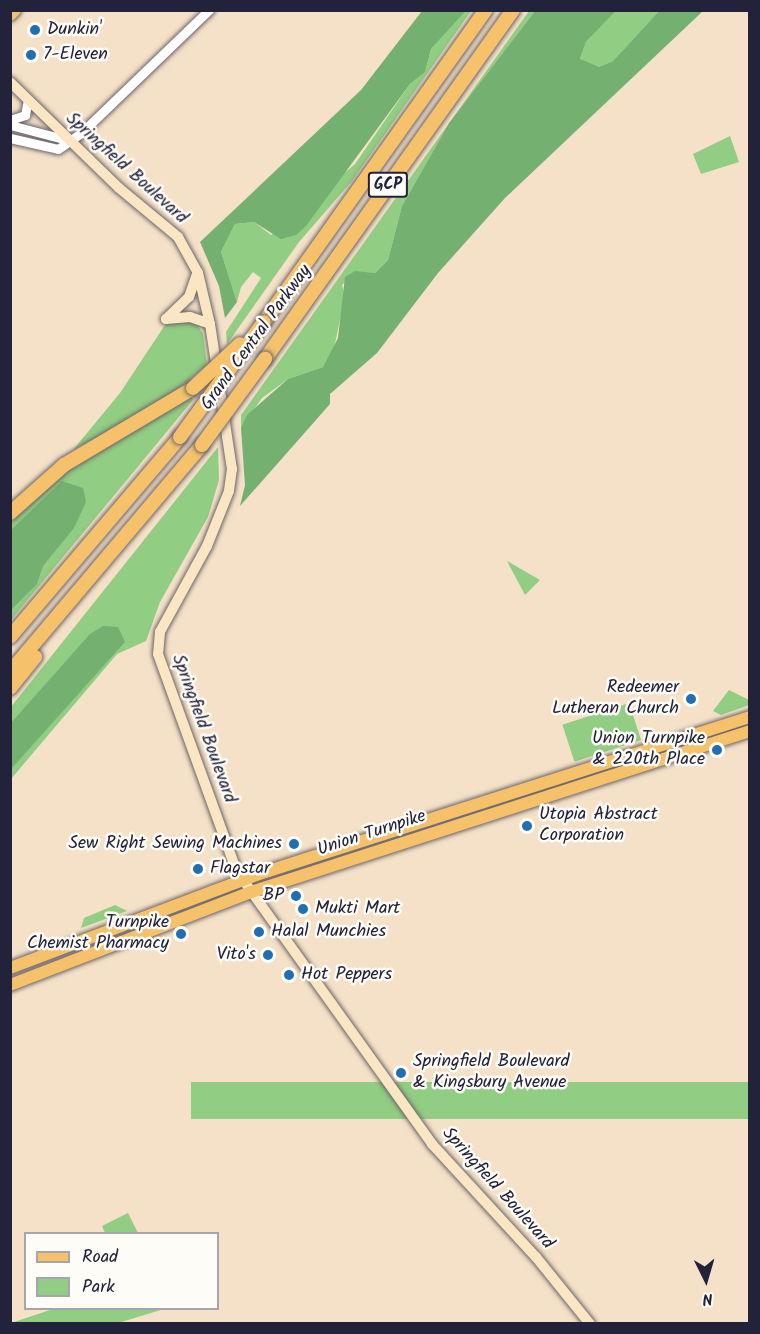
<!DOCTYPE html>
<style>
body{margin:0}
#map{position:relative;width:760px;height:1334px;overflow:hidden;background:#f4e1c7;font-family:Kalam,sans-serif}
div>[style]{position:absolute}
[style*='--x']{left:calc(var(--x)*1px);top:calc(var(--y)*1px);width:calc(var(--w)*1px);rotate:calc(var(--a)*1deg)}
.green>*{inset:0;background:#91cd82;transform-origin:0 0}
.forest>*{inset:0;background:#74b070}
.roads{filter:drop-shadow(0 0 2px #6c656c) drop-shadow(0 0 2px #6c656c)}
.tertiary>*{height:9px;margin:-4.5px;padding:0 4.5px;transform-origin:4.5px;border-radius:4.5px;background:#fff}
.secondary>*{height:10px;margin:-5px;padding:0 5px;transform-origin:5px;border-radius:5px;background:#fbe6c4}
.primary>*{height:12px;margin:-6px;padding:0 6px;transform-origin:6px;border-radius:6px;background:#f6c16b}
.motorway>*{height:14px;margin:-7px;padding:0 7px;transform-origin:7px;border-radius:7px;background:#f6c16b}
.bridges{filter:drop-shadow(0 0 2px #6c656c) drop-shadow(0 0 2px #6c656c)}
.motorway-bridge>*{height:14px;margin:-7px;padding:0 7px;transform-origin:7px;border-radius:7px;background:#f6c16b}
.dots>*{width:16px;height:16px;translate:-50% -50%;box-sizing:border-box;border:3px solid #fdfcf7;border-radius:50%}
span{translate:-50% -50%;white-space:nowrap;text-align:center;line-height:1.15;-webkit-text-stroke:5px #fdfcf7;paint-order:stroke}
.shield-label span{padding:2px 4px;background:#fdfcf7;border:2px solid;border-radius:4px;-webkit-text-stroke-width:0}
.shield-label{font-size:16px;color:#22223b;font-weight:700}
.poi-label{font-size:18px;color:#22223b}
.left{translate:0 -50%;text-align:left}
.right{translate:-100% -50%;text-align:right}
.street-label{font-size:18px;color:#22223b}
.frame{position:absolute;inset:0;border:12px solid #22223b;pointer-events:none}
.legend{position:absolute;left:24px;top:1232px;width:195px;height:78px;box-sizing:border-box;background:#fdfcf7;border:2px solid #a5a5ac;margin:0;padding:8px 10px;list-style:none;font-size:18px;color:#22223b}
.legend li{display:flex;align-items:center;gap:12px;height:30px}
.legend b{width:30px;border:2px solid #a5a5ac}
.north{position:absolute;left:676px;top:1250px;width:60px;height:60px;-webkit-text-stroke:4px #fdfcf7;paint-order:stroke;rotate:175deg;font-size:16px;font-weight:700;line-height:24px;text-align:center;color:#22223b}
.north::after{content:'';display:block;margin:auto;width:21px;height:27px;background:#22223b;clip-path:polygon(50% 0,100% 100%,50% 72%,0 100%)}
</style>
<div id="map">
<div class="green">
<i style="clip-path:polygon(466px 11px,471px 11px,352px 181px,299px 242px,227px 344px,226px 332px,261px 278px,253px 272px,241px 287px,237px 302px,221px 252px,235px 224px,254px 222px,271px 235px,355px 164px,410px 84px,425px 72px,431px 49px)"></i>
<i style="clip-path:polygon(529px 11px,535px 11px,449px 123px,402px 206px,388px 260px,375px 273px,355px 272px,342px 285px,345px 297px,333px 352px,323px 367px,288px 379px,262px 398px,241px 428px,241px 415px)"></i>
<i style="clip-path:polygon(616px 11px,659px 11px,613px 61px,599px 67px,589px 66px,580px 59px,586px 42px)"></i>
<i style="clip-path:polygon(730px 136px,739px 162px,701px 174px,693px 154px)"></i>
<i style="clip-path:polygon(186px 320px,197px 324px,203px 334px,207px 365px,159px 405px,73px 450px,120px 393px,165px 325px)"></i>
<i style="clip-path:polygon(190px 394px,193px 400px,11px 620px,11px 521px,60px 472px,149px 423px)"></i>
<i style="clip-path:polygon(218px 447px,219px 480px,208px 517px,160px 602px,146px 641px,117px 654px,11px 779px,10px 708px)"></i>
<i style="clip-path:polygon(507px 561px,540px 580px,525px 595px)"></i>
<i style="clip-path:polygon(729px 690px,749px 700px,749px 705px,721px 715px,713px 711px)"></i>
<i style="left:629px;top:703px;width:39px;height:70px;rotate:72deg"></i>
<i style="clip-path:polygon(115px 905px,127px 911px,81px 928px,84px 918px)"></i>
<i style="left:749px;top:1082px;width:37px;height:558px;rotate:90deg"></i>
<i style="clip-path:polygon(128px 1213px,138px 1233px,105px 1233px,102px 1226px)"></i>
<i style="clip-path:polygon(53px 1309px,53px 1308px,164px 1309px,118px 1323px,11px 1323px)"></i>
</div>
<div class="forest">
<i style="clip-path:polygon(422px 11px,466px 11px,431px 49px,425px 72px,410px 84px,306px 226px,296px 235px,281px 239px,254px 222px,235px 224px,221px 252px,237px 302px,225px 318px,219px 286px,200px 242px,361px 90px)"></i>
<i style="clip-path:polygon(535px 11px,616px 11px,586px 42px,580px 59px,599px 67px,613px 61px,659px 11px,703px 11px,505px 198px,438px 273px,377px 353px,330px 394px,330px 404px,240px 506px,245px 485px,241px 428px,247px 415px,288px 379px,323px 367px,338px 338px,345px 277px,355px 271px,375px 273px,388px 260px,402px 206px,449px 123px)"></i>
<i style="clip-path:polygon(62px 481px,83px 488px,86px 502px,74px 528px,43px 566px,37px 584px,11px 610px,11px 530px)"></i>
<i style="clip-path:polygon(103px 626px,118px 627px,125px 642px,11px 769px,11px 723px,90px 634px)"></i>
</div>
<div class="roads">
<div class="tertiary">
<i style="--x:10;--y:120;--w:16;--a:-18"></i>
<i style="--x:25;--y:115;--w:15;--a:-79"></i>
<i style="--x:10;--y:125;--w:60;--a:14.5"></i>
<i style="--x:10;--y:138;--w:49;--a:12.9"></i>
<i style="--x:58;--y:149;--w:28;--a:-35"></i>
<i style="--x:81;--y:133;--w:178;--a:-43.9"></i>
</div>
<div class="secondary">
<i style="--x:10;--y:82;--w:152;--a:44.2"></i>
<i style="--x:119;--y:188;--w:77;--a:39.7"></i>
<i style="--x:178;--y:237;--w:41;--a:60.9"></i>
<i style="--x:198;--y:273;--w:52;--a:76.8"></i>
<i style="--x:210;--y:324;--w:147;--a:81.4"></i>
<i style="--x:232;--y:469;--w:22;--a:98"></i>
<i style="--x:229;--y:491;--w:59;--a:111.8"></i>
<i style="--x:207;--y:546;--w:98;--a:118.7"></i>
<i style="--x:160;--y:632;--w:22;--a:95"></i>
<i style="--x:158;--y:654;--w:230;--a:70.1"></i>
<i style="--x:236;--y:870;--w:337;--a:54.4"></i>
<i style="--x:432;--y:1144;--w:154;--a:47.4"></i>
<i style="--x:536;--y:1257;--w:86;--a:51.1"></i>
<i style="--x:166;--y:319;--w:32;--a:-44"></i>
<i style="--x:189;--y:297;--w:24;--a:-71"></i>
<i style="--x:166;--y:319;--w:24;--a:-5"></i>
<i style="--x:190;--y:317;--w:21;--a:19"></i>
</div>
<div class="primary">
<i style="--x:10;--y:15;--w:7;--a:-45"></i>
<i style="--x:10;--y:968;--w:263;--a:-20.7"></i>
<i style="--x:256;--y:875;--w:519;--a:-17.74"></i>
<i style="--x:10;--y:985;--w:258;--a:-21.1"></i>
<i style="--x:251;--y:892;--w:524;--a:-17.88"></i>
</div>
<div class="motorway">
<i style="--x:264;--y:322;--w:383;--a:-54.6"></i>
<i style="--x:265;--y:359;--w:428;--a:-54.6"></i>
<i style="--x:10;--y:513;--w:72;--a:-41.6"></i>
<i style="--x:64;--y:465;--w:150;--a:-30.8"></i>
<i style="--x:10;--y:637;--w:262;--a:-49.6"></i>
<i style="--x:10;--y:672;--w:297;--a:-49.8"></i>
<i style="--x:10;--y:688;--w:40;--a:-51"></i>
</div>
</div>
<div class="bridges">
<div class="motorway-bridge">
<i style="--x:193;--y:388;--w:64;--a:-43.1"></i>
<i style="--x:180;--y:437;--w:142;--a:-53.9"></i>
<i style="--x:202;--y:445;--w:107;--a:-53.8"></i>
</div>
</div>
<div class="dots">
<i style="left:35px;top:30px;background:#1f6fb2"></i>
<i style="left:31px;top:55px;background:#1f6fb2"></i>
<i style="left:691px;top:699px;background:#1f6fb2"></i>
<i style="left:717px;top:750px;background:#1f6fb2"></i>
<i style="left:527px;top:826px;background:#1f6fb2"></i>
<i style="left:294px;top:844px;background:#1f6fb2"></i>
<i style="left:198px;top:869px;background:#1f6fb2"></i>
<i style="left:296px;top:896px;background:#1f6fb2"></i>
<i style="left:303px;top:909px;background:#1f6fb2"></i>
<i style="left:259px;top:932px;background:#1f6fb2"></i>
<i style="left:181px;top:934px;background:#1f6fb2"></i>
<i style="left:268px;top:955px;background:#1f6fb2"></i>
<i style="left:289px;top:975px;background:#1f6fb2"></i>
<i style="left:401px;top:1073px;background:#1f6fb2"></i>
</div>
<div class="shield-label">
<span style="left:388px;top:185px">GCP</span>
</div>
<div class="poi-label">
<span class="left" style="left:47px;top:30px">Dunkin'</span>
<span class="left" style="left:43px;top:55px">7-Eleven</span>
<span class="right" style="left:679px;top:699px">Redeemer<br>Lutheran Church</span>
<span class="right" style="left:705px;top:750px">Union Turnpike<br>&amp; 220th Place</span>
<span class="left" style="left:539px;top:826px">Utopia Abstract<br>Corporation</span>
<span class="right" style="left:282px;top:844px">Sew Right Sewing Machines</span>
<span class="left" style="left:210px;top:869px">Flagstar</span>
<span class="right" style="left:284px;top:896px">BP</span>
<span class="left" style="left:315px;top:909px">Mukti Mart</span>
<span class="right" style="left:169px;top:934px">Turnpike<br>Chemist Pharmacy</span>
<span class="left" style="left:271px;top:932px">Halal Munchies</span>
<span class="right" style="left:256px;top:955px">Vito's</span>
<span class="left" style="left:301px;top:975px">Hot Peppers</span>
<span class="left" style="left:413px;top:1073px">Springfield Boulevard<br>&amp; Kingsbury Avenue</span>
</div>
<div class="street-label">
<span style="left:126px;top:169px;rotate:42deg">Springfield Boulevard</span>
<span style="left:257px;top:338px;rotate:-54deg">Grand Central Parkway</span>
<span style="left:203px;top:729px;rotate:70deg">Springfield Boulevard</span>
<span style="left:372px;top:834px;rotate:-18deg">Union Turnpike</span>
<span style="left:497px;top:1189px;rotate:48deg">Springfield Boulevard</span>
</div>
<div class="frame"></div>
<ul class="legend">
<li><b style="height:8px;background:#f6c16b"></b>Road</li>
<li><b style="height:16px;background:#91cd82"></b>Park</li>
</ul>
<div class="north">N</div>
</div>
